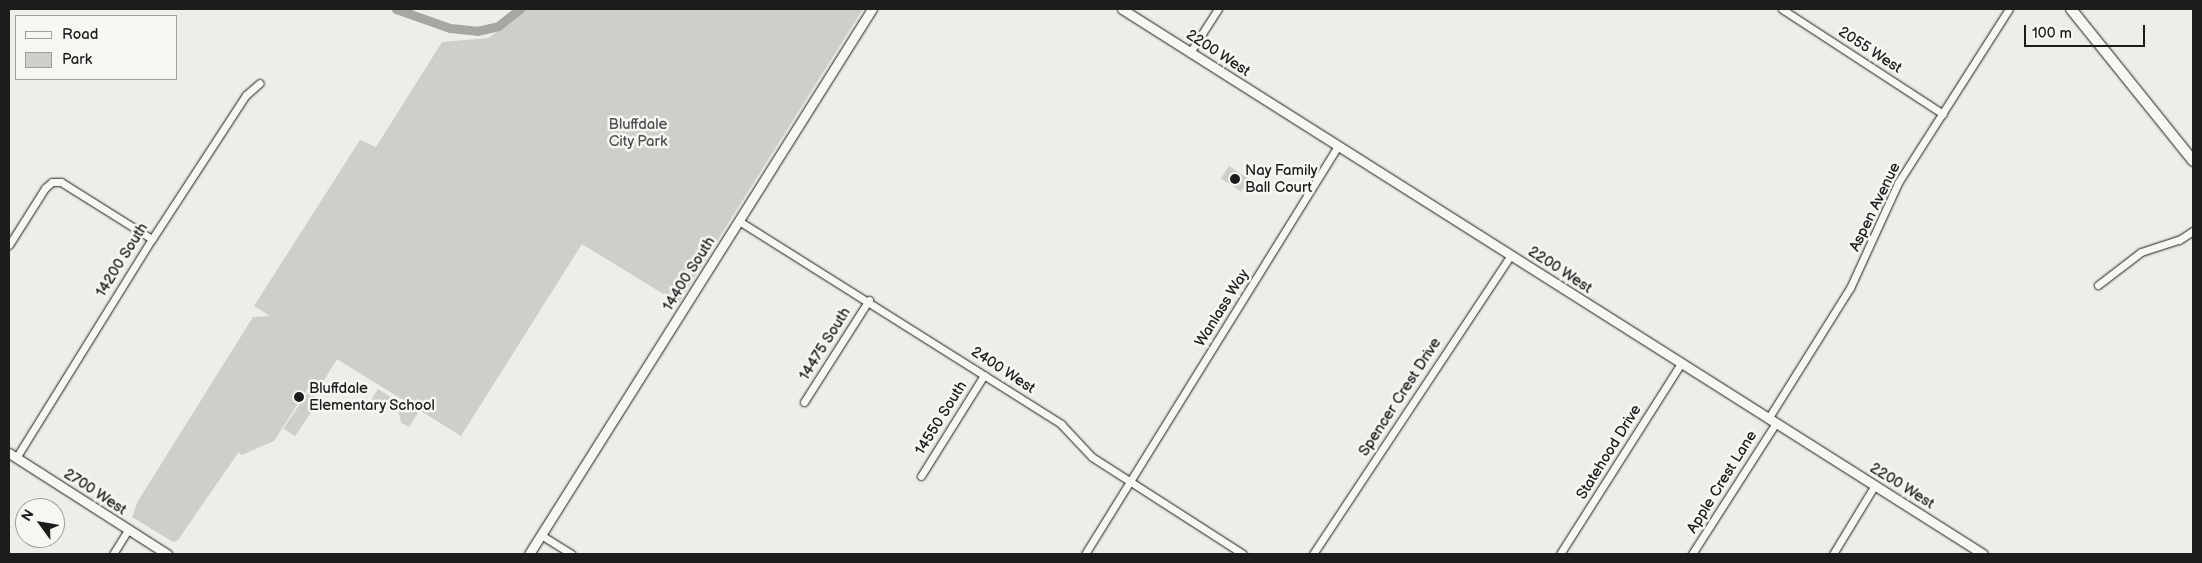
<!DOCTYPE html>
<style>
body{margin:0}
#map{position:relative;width:2202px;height:563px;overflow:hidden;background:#edede9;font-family:"Balsamiq Sans",sans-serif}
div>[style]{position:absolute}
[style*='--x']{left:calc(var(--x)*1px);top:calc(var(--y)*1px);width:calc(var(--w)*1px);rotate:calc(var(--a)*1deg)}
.green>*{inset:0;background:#cececb;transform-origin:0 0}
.canal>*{height:9px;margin:-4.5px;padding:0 4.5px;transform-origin:4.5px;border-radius:4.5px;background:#a6a6a3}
.roads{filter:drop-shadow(0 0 1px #1c1c1c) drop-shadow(0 0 1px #1c1c1c)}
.street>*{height:7px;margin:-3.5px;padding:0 3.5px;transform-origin:3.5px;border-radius:3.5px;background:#f6f6f2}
.secondary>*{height:9px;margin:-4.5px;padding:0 4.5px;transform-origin:4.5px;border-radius:4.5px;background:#f6f6f2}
.primary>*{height:10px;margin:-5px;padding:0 5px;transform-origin:5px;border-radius:5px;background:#f6f6f2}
.dots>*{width:14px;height:14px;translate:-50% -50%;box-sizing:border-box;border:2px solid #f6f6f2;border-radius:50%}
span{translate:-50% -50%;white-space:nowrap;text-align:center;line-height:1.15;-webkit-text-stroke:5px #f6f6f2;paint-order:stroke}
.street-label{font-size:15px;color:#1c1c1c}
.park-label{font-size:15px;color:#515151}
.poi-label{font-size:15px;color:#1c1c1c}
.left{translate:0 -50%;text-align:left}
.frame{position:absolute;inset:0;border:10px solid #1c1c1c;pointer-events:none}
.legend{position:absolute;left:15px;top:15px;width:162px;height:65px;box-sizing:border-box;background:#f6f6f2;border:1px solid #9f9f9c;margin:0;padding:6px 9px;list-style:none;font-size:15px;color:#1c1c1c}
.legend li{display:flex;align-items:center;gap:10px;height:25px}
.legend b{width:25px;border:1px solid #9f9f9c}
.north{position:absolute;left:15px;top:498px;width:50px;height:50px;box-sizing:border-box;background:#f6f6f2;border:1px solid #9f9f9c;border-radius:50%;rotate:302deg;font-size:14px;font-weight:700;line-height:20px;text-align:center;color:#1c1c1c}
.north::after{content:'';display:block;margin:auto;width:18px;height:22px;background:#1c1c1c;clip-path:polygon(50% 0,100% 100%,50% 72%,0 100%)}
.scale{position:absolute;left:2024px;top:25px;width:121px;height:22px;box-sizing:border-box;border:2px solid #1c1c1c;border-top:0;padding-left:6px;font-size:15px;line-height:18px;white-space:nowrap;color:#1c1c1c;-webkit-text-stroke:4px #f6f6f2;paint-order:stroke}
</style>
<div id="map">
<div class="green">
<i style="clip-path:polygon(525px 9px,863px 9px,678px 303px,582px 244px,461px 436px,337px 359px,316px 393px,308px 388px,274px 441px,242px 455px,238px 453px,178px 540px,173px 542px,132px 517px,138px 501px,253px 317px,270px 316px,254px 306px,360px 140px,376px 147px,442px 42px,489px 38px)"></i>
<i style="left:1229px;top:166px;width:24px;height:15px;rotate:33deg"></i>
<i style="left:378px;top:389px;width:22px;height:12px;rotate:32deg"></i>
<i style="left:308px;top:392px;width:14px;height:44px;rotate:34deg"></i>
<i style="clip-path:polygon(402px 403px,418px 413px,409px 427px,401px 423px,398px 409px)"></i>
</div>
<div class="canal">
<i style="--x:396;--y:9;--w:57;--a:19.4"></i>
<i style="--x:450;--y:28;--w:27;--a:6"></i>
<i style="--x:477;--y:31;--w:22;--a:-13"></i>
<i style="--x:498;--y:26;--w:28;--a:-38"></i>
</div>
<div class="roads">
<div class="street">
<i style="--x:1782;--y:9;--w:192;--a:33.1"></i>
<i style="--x:1191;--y:51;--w:50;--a:-57.3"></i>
<i style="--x:739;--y:221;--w:381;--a:32.2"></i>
<i style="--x:1061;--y:424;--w:45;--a:46.8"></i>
<i style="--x:1092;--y:457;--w:179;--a:32.7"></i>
<i style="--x:9;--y:245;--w:67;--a:-57.7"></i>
<i style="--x:45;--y:188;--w:9;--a:-41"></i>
<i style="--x:52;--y:182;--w:9;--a:0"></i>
<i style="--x:61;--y:182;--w:107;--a:32.1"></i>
<i style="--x:2098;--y:285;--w:54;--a:-37.5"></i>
<i style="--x:2141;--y:252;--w:40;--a:-18"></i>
<i style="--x:2179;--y:240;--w:17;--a:-33"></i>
<i style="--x:804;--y:402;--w:121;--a:-57.5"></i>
<i style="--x:1768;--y:419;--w:155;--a:-58"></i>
<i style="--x:1850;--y:288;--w:115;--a:-65.4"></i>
<i style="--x:1898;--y:183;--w:206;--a:-57.5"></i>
<i style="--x:16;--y:458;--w:258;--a:-58.2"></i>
<i style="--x:152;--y:239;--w:172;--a:-56.9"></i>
<i style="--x:246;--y:95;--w:18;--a:-41"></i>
<i style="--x:921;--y:476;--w:119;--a:-58"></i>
<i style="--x:541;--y:535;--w:36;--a:32"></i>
<i style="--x:113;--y:554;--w:28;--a:-58"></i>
<i style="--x:1085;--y:554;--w:479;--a:-58.2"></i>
<i style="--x:1313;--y:554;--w:359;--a:-56.5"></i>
<i style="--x:1560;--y:554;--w:224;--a:-57.6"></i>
<i style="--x:1692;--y:554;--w:154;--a:-57.4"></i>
<i style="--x:1833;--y:554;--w:81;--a:-58.7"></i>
</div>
<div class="secondary">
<i style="--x:1122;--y:9;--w:1019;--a:32.33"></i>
<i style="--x:9;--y:453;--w:188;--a:32.6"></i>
<i style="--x:529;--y:554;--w:644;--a:-57.82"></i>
</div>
<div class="primary">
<i style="--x:2071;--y:9;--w:195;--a:51.2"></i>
</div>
</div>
<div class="dots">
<i style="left:1235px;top:179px;background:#1c1c1c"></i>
<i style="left:299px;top:397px;background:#1c1c1c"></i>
</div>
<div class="street-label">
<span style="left:1870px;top:50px;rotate:33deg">2055 West</span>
<span style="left:1218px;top:53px;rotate:33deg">2200 West</span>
<span style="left:1875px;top:207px;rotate:-64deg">Aspen Avenue</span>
<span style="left:122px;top:260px;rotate:-58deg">14200 South</span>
<span style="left:1560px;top:270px;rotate:33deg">2200 West</span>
<span style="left:689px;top:274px;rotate:-58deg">14400 South</span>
<span style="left:1222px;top:308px;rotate:-58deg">Wanlass Way</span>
<span style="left:825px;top:344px;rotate:-58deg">14475 South</span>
<span style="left:1003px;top:370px;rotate:33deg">2400 West</span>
<span style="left:1400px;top:397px;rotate:-57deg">Spencer Crest Drive</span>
<span style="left:941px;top:418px;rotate:-58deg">14550 South</span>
<span style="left:1609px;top:452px;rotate:-58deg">Statehood Drive</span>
<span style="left:1722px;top:482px;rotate:-58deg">Apple Crest Lane</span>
<span style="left:1902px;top:486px;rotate:32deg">2200 West</span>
<span style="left:95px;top:492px;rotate:33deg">2700 West</span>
</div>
<div class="park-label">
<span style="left:638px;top:133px">Bluffdale<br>City Park</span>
</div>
<div class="poi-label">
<span class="left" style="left:1245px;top:179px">Nay Family<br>Ball Court</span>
<span class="left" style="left:309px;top:397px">Bluffdale<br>Elementary School</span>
</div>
<div class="frame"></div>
<ul class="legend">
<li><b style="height:6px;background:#f6f6f2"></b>Road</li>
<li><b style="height:14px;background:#cececb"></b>Park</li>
</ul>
<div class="north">N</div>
<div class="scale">100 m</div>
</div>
